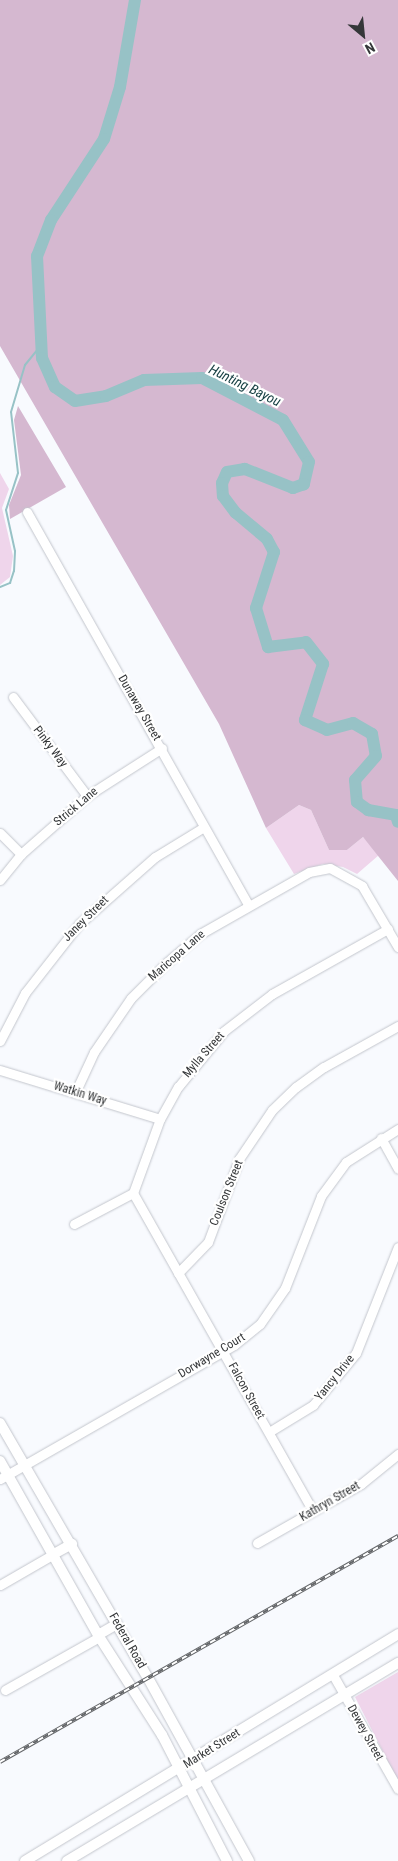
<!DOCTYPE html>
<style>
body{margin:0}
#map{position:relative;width:398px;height:1861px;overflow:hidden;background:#f8fafe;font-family:"Roboto Condensed",sans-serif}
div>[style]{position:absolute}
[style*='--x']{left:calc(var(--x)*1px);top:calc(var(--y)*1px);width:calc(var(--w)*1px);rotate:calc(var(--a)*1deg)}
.green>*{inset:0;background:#efd5eb}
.forest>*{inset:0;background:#d5b8d0}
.stream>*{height:2px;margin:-1px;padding:0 1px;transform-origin:1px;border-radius:1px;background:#97c2c6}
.river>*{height:12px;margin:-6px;padding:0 6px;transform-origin:6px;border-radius:6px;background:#97c2c6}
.roads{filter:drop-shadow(0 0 1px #c3c6cd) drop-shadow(0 0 1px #c3c6cd)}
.minor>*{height:9px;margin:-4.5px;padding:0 4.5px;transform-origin:4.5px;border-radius:4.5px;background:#fff}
.major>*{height:10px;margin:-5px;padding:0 5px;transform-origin:5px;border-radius:5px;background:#fff}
.rail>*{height:4px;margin-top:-2px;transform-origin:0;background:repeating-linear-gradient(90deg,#fff 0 5.5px,#646669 0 11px);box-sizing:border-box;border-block:1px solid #646669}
span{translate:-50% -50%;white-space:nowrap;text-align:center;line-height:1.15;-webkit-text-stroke:4.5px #fff;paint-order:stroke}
.street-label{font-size:12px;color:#353739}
.water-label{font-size:14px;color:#143d41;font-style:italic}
.north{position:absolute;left:338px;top:10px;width:50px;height:50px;-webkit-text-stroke:4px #fff;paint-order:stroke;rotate:152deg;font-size:14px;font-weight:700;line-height:20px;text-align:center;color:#353739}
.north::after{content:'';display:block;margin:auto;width:18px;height:22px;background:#353739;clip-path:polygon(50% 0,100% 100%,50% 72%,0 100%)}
</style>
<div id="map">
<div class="green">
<i style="clip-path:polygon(0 473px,9px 489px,2px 508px,13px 556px,10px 577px,0 585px)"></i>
<i style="clip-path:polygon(299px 805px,311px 810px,329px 850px,347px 850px,363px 837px,379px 855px,357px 874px,343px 867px,323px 864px,294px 874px,266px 828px)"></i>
<i style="clip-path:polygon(398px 1672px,398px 1781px,355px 1697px)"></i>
</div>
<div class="forest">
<i style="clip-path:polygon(0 0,398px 0,398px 881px,363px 837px,347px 850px,329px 850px,311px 810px,299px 805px,266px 828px,219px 724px,0 346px)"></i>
<i style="clip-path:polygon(18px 406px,66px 487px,10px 519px,9px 505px,21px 475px,14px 420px)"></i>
</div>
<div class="stream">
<i style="--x:0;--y:587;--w:11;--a:-22"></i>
<i style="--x:10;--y:583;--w:13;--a:-72"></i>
<i style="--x:14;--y:571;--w:20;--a:-87"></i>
<i style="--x:15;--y:551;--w:42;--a:-102.4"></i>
<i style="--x:6;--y:510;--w:39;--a:-72"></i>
<i style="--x:18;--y:473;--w:61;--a:-96.5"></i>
<i style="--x:11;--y:412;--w:49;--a:-73.4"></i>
<i style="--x:25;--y:365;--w:26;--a:-51"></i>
</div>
<div class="river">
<i style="--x:135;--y:0;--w:88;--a:99.8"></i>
<i style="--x:120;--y:87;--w:54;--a:107.1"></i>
<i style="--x:104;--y:139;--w:97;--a:123.2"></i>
<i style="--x:51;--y:220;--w:39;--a:111"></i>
<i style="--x:37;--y:256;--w:102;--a:87.2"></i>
<i style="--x:42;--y:358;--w:32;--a:66"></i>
<i style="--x:55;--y:387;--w:24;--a:35"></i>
<i style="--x:75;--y:401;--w:31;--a:-9"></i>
<i style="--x:106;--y:396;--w:41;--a:-22.8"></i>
<i style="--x:144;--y:380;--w:58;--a:-2"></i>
<i style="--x:202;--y:378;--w:91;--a:27.4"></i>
<i style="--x:283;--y:420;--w:49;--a:58.2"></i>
<i style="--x:309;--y:462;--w:23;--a:103"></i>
<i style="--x:304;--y:484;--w:12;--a:160"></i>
<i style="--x:293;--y:488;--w:52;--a:-158.4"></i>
<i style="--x:245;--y:469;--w:18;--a:171"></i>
<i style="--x:227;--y:472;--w:12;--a:114"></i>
<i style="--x:222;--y:483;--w:13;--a:86"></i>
<i style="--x:223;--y:496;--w:21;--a:53"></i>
<i style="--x:236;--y:513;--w:40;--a:40"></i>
<i style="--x:267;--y:539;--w:15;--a:62"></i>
<i style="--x:274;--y:552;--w:59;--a:107.8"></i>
<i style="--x:256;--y:608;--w:41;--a:72.9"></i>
<i style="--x:268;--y:647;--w:38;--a:-7"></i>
<i style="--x:306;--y:642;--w:28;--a:52"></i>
<i style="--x:323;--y:664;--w:59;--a:107.8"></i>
<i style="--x:305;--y:720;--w:24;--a:24"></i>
<i style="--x:327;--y:730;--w:27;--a:-15"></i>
<i style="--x:353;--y:723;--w:22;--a:30"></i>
<i style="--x:372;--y:734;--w:22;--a:80"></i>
<i style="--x:376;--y:756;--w:32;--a:131"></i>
<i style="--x:355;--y:780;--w:22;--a:85"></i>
<i style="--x:357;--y:802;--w:14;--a:36"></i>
<i style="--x:368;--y:810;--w:28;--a:10"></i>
<i style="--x:396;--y:815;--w:7;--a:74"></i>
</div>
<div class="roads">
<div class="minor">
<i style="--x:27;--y:512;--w:451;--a:60.6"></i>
<i style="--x:13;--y:697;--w:124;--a:53.2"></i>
<i style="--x:0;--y:833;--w:30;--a:45"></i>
<i style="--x:0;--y:880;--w:33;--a:-51"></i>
<i style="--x:21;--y:854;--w:88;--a:-41.3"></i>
<i style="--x:87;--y:796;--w:89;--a:-32.6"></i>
<i style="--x:0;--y:1041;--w:54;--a:-62.5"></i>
<i style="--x:25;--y:993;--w:88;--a:-52"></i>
<i style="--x:79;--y:924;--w:101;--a:-41.4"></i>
<i style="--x:155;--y:857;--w:57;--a:-31.5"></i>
<i style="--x:0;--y:1070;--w:167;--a:17"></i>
<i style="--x:75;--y:1093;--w:45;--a:-65.1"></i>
<i style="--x:94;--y:1052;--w:65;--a:-55.6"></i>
<i style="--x:131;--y:998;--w:48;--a:-45"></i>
<i style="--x:165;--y:964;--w:46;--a:-40.6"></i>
<i style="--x:200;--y:934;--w:125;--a:-29.6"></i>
<i style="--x:309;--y:872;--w:21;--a:-11"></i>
<i style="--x:330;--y:868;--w:37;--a:29"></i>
<i style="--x:362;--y:886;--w:71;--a:59.5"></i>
<i style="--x:381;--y:1138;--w:35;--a:61"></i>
<i style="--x:133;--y:1193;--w:365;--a:60.5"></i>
<i style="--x:74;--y:1224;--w:67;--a:-27.7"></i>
<i style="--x:133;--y:1193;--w:79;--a:-70"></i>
<i style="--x:160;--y:1119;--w:37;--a:-61"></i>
<i style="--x:178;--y:1087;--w:72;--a:-50.6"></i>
<i style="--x:224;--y:1031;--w:61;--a:-37.6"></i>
<i style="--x:272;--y:994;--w:133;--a:-29.3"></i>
<i style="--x:178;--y:1273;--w:43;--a:-45.9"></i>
<i style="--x:208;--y:1242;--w:89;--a:-69.5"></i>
<i style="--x:239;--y:1159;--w:59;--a:-56"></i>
<i style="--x:272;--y:1110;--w:33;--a:-44"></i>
<i style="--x:296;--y:1087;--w:34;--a:-36"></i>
<i style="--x:324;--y:1067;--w:85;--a:-29"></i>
<i style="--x:269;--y:1432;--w:52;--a:-31.5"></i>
<i style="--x:313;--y:1405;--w:67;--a:-50.4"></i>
<i style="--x:356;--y:1353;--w:114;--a:-68.4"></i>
<i style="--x:0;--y:1479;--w:270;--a:-29.8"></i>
<i style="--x:234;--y:1345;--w:33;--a:-39"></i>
<i style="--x:260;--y:1324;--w:44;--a:-55.2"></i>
<i style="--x:285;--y:1288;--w:99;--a:-68.6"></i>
<i style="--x:321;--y:1196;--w:42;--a:-53.7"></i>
<i style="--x:346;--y:1162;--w:62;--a:-32.4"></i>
<i style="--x:257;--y:1543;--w:120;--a:-29.6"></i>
<i style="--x:361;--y:1484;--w:48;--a:-39"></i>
<i style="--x:0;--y:1585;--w:60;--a:-30"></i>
<i style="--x:333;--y:1675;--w:131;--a:60.3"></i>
<i style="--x:5;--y:1690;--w:108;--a:-29.4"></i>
</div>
<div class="major">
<i style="--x:0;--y:1423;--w:295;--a:59.9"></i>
<i style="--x:148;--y:1678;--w:209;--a:61.1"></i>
<i style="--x:0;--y:1461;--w:200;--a:60.6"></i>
<i style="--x:98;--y:1635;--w:119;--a:57.4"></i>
<i style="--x:162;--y:1735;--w:142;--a:62.7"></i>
<i style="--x:52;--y:1555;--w:23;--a:-29"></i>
<i style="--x:98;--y:1635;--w:22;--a:-30"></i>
<i style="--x:25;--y:1861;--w:437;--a:-31.3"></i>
<i style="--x:67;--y:1861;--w:386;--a:-30.9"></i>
</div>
</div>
<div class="rail">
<i style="--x:0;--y:1762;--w:458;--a:-29.6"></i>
</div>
<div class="street-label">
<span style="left:139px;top:708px;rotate:60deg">Dunaway Street</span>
<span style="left:50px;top:747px;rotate:53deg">Pinky Way</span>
<span style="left:76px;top:807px;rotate:-40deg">Strick Lane</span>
<span style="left:86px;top:919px;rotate:-45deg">Janey Street</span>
<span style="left:177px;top:956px;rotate:-41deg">Maricopa Lane</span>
<span style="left:204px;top:1055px;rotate:-49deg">Mylla Street</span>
<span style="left:80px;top:1094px;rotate:17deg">Watkin Way</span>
<span style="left:227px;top:1193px;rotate:-68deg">Coulson Street</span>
<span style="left:212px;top:1356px;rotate:-31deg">Dorwayne Court</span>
<span style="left:335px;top:1378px;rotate:-51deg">Yancy Drive</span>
<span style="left:246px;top:1391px;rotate:61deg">Falcon Street</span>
<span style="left:330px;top:1502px;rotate:-30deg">Kathryn Street</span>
<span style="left:127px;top:1641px;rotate:60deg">Federal Road</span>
<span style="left:365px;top:1733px;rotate:61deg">Dewey Street</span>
<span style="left:212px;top:1749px;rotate:-32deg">Market Street</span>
</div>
<div class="water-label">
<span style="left:245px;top:385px;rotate:26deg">Hunting Bayou</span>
</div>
<div class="north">N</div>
</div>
